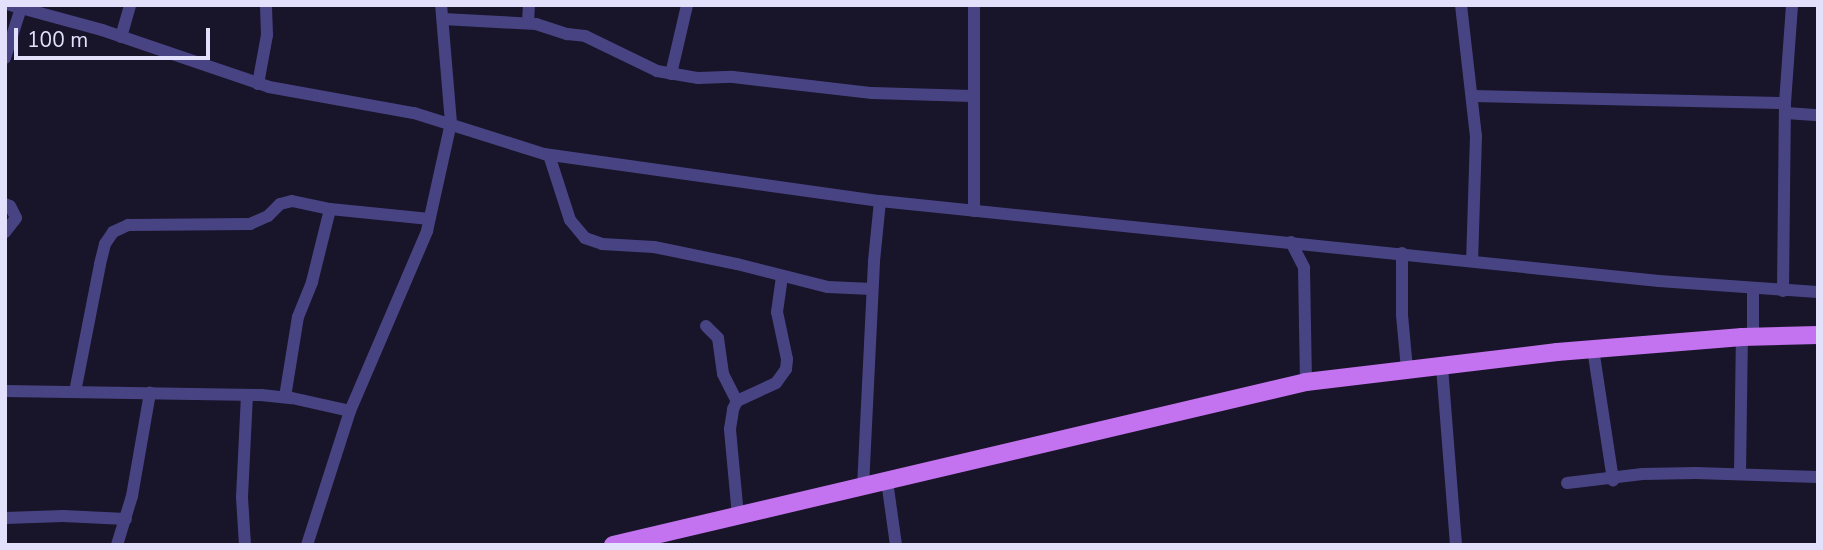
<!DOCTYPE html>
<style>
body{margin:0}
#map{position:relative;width:1823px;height:550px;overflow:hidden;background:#181429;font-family:"Nunito Sans",sans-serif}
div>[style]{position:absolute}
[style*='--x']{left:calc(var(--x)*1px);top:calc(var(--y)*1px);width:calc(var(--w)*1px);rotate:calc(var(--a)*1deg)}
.street>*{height:12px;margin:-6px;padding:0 6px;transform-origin:6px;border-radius:6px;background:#484483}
.primary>*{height:18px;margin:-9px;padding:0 9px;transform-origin:9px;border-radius:9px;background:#c373ef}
span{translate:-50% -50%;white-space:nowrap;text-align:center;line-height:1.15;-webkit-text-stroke:5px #181429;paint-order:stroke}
.frame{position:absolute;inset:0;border:7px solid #e3e0fc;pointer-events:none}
.scale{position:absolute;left:14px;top:28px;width:196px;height:32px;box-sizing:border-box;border:4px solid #e3e0fc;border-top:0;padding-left:9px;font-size:21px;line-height:24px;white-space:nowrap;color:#e3e0fc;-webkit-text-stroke:5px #181429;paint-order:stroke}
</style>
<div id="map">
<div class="street">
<i style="--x:10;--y:5;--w:95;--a:15.2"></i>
<i style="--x:102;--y:30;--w:176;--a:18.8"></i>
<i style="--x:269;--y:87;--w:147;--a:10.2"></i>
<i style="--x:414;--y:113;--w:136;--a:17.5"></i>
<i style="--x:544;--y:154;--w:339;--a:8"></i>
<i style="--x:880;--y:201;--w:783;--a:5.86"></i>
<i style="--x:1659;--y:281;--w:159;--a:4"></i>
<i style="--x:974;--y:5;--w:206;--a:90"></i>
<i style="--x:1461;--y:5;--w:132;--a:83.5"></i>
<i style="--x:1476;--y:136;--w:124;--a:91.8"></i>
<i style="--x:443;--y:19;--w:93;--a:3.1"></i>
<i style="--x:536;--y:24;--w:33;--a:18"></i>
<i style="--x:567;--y:34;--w:18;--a:6"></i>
<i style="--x:585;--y:36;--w:80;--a:25.9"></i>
<i style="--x:657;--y:71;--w:42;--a:9.7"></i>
<i style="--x:698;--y:78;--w:35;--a:-2"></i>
<i style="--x:733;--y:77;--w:140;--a:6.6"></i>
<i style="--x:872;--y:93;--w:100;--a:1.7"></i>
<i style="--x:528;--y:23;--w:18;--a:-87"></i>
<i style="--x:121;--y:37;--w:33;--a:-74"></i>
<i style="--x:5;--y:58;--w:52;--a:-72.3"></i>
<i style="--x:671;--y:74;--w:71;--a:-76.9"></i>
<i style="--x:258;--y:84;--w:50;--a:-79.6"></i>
<i style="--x:267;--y:35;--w:30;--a:-92"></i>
<i style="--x:1473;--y:96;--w:312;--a:1.3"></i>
<i style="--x:1786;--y:113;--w:32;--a:4"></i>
<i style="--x:549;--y:155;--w:68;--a:72.1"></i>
<i style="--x:570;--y:220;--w:23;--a:50"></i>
<i style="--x:585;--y:238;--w:18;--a:19"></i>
<i style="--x:602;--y:244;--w:52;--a:3.3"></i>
<i style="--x:654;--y:247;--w:85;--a:11.6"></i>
<i style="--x:737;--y:264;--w:94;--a:14.2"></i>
<i style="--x:828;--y:287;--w:44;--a:2.6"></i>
<i style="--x:5;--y:204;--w:5;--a:22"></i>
<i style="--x:10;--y:206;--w:13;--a:63"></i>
<i style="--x:16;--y:218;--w:18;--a:128"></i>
<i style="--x:1291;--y:242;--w:29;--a:63"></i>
<i style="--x:1304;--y:268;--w:114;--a:89"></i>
<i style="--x:1402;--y:253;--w:62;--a:90"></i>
<i style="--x:1402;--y:315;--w:54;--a:84.7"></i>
<i style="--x:1753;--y:288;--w:49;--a:90"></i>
<i style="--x:1783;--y:291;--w:188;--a:-89.4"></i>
<i style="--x:1785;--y:103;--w:98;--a:-85.9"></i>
<i style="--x:706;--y:326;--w:17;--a:45"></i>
<i style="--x:718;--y:338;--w:36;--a:82"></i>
<i style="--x:723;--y:374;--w:30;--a:63"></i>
<i style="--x:1593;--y:349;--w:133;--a:81.3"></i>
<i style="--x:1442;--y:367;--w:179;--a:85.5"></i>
<i style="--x:5;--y:391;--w:256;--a:0.9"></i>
<i style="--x:261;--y:395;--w:31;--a:6"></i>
<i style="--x:292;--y:398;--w:59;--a:12.6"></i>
<i style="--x:75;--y:392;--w:130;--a:-78.9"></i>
<i style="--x:100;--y:264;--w:21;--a:-76"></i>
<i style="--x:105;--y:244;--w:14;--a:-56"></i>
<i style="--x:113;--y:232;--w:17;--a:-25"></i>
<i style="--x:128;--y:225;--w:122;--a:-0.5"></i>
<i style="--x:250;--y:224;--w:20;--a:-24"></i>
<i style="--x:268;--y:216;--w:17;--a:-45"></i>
<i style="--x:280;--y:204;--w:12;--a:-14"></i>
<i style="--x:292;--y:201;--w:39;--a:12"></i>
<i style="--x:330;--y:209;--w:100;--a:5.7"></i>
<i style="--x:285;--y:397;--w:81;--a:-80.8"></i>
<i style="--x:298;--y:317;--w:38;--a:-68"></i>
<i style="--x:312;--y:282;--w:75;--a:-76.1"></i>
<i style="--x:1740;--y:474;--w:137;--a:-89.2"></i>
<i style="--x:887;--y:481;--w:65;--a:82"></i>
<i style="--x:1567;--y:483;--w:76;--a:-6.8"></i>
<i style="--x:1642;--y:474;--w:54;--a:-1.1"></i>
<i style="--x:1696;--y:473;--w:122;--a:1.9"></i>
<i style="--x:863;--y:487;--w:226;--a:-87.2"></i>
<i style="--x:874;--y:261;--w:60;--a:-84.3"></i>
<i style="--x:738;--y:516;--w:87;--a:-95.3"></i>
<i style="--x:730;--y:429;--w:20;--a:-81"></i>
<i style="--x:733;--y:409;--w:9;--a:-63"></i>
<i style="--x:737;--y:401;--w:43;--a:-24.8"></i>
<i style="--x:776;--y:383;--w:17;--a:-54"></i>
<i style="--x:786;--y:369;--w:10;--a:-84"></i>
<i style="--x:787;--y:359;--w:48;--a:-102"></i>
<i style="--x:777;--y:312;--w:36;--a:-82"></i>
<i style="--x:5;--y:518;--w:58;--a:-2"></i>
<i style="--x:63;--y:516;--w:63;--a:2.7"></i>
<i style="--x:117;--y:545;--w:51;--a:-73"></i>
<i style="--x:132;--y:496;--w:105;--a:-80.1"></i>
<i style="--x:245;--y:545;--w:48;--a:-93.6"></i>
<i style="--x:242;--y:497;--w:102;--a:-87.2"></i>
<i style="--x:307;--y:545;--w:141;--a:-72.2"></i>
<i style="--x:350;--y:411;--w:196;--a:-66.8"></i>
<i style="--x:427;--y:231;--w:111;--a:-77.5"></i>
<i style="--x:451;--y:123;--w:118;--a:-94.8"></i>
</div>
<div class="primary">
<i style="--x:613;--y:545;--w:712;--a:-13.24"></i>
<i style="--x:1306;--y:382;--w:253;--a:-6.8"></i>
<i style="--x:1557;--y:352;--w:186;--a:-4.6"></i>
<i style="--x:1742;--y:337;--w:76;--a:-1.5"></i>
</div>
<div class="frame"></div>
<div class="scale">100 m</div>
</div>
